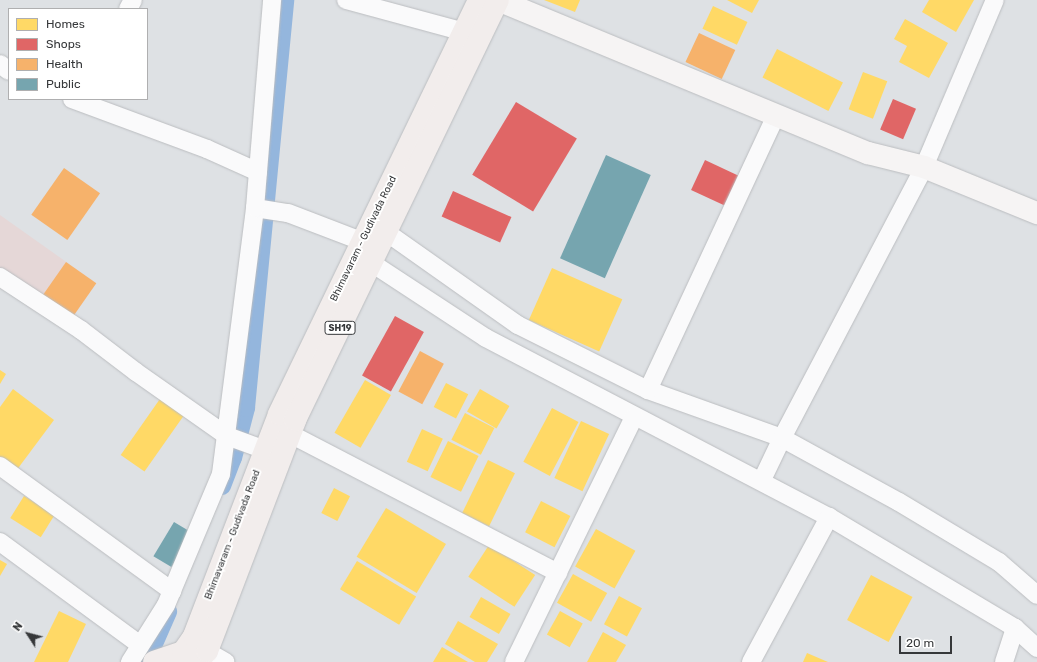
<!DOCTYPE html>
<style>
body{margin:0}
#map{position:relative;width:1037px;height:662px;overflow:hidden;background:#dee1e4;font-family:Rubik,sans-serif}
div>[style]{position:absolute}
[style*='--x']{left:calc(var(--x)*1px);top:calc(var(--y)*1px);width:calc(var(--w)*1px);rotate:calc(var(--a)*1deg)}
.medical>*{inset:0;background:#e5d7d7}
.homes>*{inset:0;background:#ffd966;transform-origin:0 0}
.shops>*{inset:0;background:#e06666;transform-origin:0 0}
.health>*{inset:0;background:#f6b26b;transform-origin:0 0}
.public>*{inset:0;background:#76a5af;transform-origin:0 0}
.canal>*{height:18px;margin:-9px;padding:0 9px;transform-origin:9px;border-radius:9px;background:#94b6dd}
.roads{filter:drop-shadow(0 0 1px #bbbdc0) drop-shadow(0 0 1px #bbbdc0)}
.minor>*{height:18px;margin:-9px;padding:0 9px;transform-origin:9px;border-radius:9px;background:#fafafb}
.secondary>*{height:22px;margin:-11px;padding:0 11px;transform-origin:11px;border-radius:11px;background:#f6f4f4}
.primary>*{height:22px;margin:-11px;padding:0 11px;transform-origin:11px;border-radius:11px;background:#f2edec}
span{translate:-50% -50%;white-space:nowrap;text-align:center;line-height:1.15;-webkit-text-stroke:4px #fff;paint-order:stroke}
.shield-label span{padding:1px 3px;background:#fff;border:1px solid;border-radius:3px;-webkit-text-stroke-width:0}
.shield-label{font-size:9px;color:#36383a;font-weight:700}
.street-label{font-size:10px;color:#36383a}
.legend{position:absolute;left:8px;top:8px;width:140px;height:92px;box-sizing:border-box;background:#fff;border:1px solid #afafb0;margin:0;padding:5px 7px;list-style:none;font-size:12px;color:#36383a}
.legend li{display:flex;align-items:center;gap:8px;height:20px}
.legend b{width:20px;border:1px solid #afafb0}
.north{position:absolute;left:8px;top:614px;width:40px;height:40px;-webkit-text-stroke:3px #fff;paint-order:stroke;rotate:306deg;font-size:11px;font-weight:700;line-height:16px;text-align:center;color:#36383a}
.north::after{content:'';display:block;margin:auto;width:14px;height:18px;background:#36383a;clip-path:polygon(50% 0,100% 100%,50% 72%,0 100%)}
.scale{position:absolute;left:899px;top:636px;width:53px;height:18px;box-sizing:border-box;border:2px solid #36383a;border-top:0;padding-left:5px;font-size:12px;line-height:14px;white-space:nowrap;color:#36383a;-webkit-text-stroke:3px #fff;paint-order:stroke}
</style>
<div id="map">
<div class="medical">
<i style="clip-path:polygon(0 215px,96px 283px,70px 321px,0 272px)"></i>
</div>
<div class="homes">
<i style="clip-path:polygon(544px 0,580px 0,575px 12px)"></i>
<i style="clip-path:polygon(727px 0,759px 0,752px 13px)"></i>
<i style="clip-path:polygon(929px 0,974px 0,956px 32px,922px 12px)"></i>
<i style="left:713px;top:6px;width:38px;height:25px;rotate:25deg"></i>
<i style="clip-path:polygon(905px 19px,948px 43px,929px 78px,899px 62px,907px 46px,894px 39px)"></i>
<i style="left:777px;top:49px;width:74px;height:32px;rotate:27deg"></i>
<i style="left:863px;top:72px;width:26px;height:40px;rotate:21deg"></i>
<i style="left:552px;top:268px;width:77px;height:57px;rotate:24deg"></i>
<i style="clip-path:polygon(0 370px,6px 374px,0 384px)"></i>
<i style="left:365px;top:380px;width:30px;height:61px;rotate:30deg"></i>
<i style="left:446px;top:383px;width:25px;height:27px;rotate:27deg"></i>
<i style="clip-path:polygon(13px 389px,54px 420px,16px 471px,0 460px,0 407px)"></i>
<i style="left:480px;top:389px;width:34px;height:26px;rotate:30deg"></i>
<i style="left:162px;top:396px;width:29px;height:72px;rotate:35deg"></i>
<i style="left:552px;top:408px;width:30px;height:61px;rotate:28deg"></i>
<i style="left:465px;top:413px;width:33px;height:30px;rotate:27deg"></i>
<i style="left:581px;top:421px;width:31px;height:63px;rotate:25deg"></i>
<i style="left:422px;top:429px;width:23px;height:36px;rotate:25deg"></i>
<i style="left:448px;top:441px;width:34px;height:40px;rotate:26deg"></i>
<i style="left:488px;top:460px;width:30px;height:59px;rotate:26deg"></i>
<i style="left:334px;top:488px;width:18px;height:28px;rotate:27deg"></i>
<i style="left:24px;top:496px;width:36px;height:26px;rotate:32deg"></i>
<i style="left:541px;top:501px;width:33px;height:35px;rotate:27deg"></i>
<i style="left:386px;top:508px;width:70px;height:57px;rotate:31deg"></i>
<i style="left:596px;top:529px;width:45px;height:43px;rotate:29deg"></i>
<i style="left:489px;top:545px;width:55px;height:38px;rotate:33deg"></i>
<i style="clip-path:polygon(0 560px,7px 564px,0 576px)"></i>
<i style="left:357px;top:561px;width:69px;height:33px;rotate:31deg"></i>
<i style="left:573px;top:574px;width:39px;height:33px;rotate:29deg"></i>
<i style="left:871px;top:575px;width:47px;height:51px;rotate:28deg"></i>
<i style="left:619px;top:596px;width:26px;height:32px;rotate:28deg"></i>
<i style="left:481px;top:597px;width:34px;height:23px;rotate:30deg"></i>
<i style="clip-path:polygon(59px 611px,86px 624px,68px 662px,34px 662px)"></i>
<i style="left:560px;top:611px;width:26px;height:27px;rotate:29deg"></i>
<i style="clip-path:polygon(458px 621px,498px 644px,487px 662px,475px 662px,445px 644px)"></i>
<i style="clip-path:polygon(603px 632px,626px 645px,616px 662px,587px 662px)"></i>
<i style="clip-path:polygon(442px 647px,468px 662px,433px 662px)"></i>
<i style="clip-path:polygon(807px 653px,828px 662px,803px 662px)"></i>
</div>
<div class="shops">
<i style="left:893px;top:99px;width:25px;height:33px;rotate:23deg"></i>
<i style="left:516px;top:102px;width:71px;height:85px;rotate:31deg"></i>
<i style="left:705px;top:160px;width:40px;height:33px;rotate:25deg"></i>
<i style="left:453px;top:191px;width:64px;height:28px;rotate:24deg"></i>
<i style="left:395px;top:316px;width:33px;height:68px;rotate:29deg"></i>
</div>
<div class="health">
<i style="left:699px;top:33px;width:40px;height:32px;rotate:25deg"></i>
<i style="left:64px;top:168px;width:44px;height:57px;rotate:35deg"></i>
<i style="left:66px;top:262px;width:37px;height:46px;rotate:35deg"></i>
<i style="left:420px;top:351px;width:27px;height:46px;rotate:28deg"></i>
</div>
<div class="public">
<i style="left:606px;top:155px;width:49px;height:113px;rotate:24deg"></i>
<i style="left:174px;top:522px;width:21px;height:40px;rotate:31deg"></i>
</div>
<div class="canal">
<i style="--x:222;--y:486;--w:30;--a:-69"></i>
<i style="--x:233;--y:458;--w:52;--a:-75.4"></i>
<i style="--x:246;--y:408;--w:410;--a:-84.5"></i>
<i style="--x:146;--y:662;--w:55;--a:-66.3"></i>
</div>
<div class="roads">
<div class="minor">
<i style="--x:346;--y:0;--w:135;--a:15.1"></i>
<i style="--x:128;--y:9;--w:10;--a:-61"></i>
<i style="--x:0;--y:64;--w:11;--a:38"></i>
<i style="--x:72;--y:99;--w:144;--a:20.3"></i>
<i style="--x:207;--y:149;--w:56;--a:24.3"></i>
<i style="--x:255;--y:208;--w:33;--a:9"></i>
<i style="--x:288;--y:213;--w:92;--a:21"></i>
<i style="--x:386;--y:232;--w:161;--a:35.2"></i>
<i style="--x:518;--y:325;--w:145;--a:26.6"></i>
<i style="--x:648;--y:390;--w:142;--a:19.7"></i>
<i style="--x:782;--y:438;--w:133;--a:28.7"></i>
<i style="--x:899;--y:502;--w:117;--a:31"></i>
<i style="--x:999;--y:562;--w:50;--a:41"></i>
<i style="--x:361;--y:256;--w:149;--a:33.3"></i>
<i style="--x:486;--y:338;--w:387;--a:27.6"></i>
<i style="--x:829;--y:517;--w:217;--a:30.8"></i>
<i style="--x:1015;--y:628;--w:30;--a:42"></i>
<i style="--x:0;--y:277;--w:97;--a:33.2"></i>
<i style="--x:81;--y:330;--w:69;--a:37.4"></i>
<i style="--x:136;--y:372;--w:111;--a:35.1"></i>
<i style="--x:227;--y:436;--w:40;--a:20.2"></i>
<i style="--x:648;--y:390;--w:302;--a:-65"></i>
<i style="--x:290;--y:434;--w:302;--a:27.4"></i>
<i style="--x:0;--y:466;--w:213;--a:36"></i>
<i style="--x:762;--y:480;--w:47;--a:-64.5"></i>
<i style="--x:782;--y:438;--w:306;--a:-62.3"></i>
<i style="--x:924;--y:167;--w:181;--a:-67"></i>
<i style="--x:0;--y:542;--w:174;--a:36.3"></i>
<i style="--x:196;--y:645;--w:34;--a:30"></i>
<i style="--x:130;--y:662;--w:67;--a:-57.7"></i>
<i style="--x:166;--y:605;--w:142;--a:-67.2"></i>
<i style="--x:221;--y:474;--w:268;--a:-82.7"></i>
<i style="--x:255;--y:208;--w:209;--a:-85.3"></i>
<i style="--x:514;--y:662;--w:273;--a:-63.9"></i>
<i style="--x:751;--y:662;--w:165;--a:-61.7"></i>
<i style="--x:1004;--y:662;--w:36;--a:-72"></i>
</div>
<div class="secondary">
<i style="--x:498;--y:0;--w:400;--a:22.5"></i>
<i style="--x:868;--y:153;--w:58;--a:14"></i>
<i style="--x:924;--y:167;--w:122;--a:22.2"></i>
</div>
<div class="primary">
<i style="--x:154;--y:662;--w:31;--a:-19"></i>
<i style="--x:183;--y:652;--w:19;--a:-55"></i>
<i style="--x:194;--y:636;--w:238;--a:-69"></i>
<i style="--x:279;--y:414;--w:460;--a:-64.2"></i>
<i style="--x:197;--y:662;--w:15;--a:-48"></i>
<i style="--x:207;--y:651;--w:247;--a:-69.1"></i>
<i style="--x:295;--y:420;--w:466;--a:-64.2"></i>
</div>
</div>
<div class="shield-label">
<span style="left:340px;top:328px">SH19</span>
</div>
<div class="street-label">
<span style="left:364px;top:239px;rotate:-64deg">Bhimavaram - Gudivada Road</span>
<span style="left:233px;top:535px;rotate:-69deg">Bhimavaram - Gudivada Road</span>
</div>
<ul class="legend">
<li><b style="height:11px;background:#ffd966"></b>Homes</li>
<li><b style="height:11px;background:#e06666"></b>Shops</li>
<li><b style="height:11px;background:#f6b26b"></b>Health</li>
<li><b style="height:11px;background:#76a5af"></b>Public</li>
</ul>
<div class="north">N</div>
<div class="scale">20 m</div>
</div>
